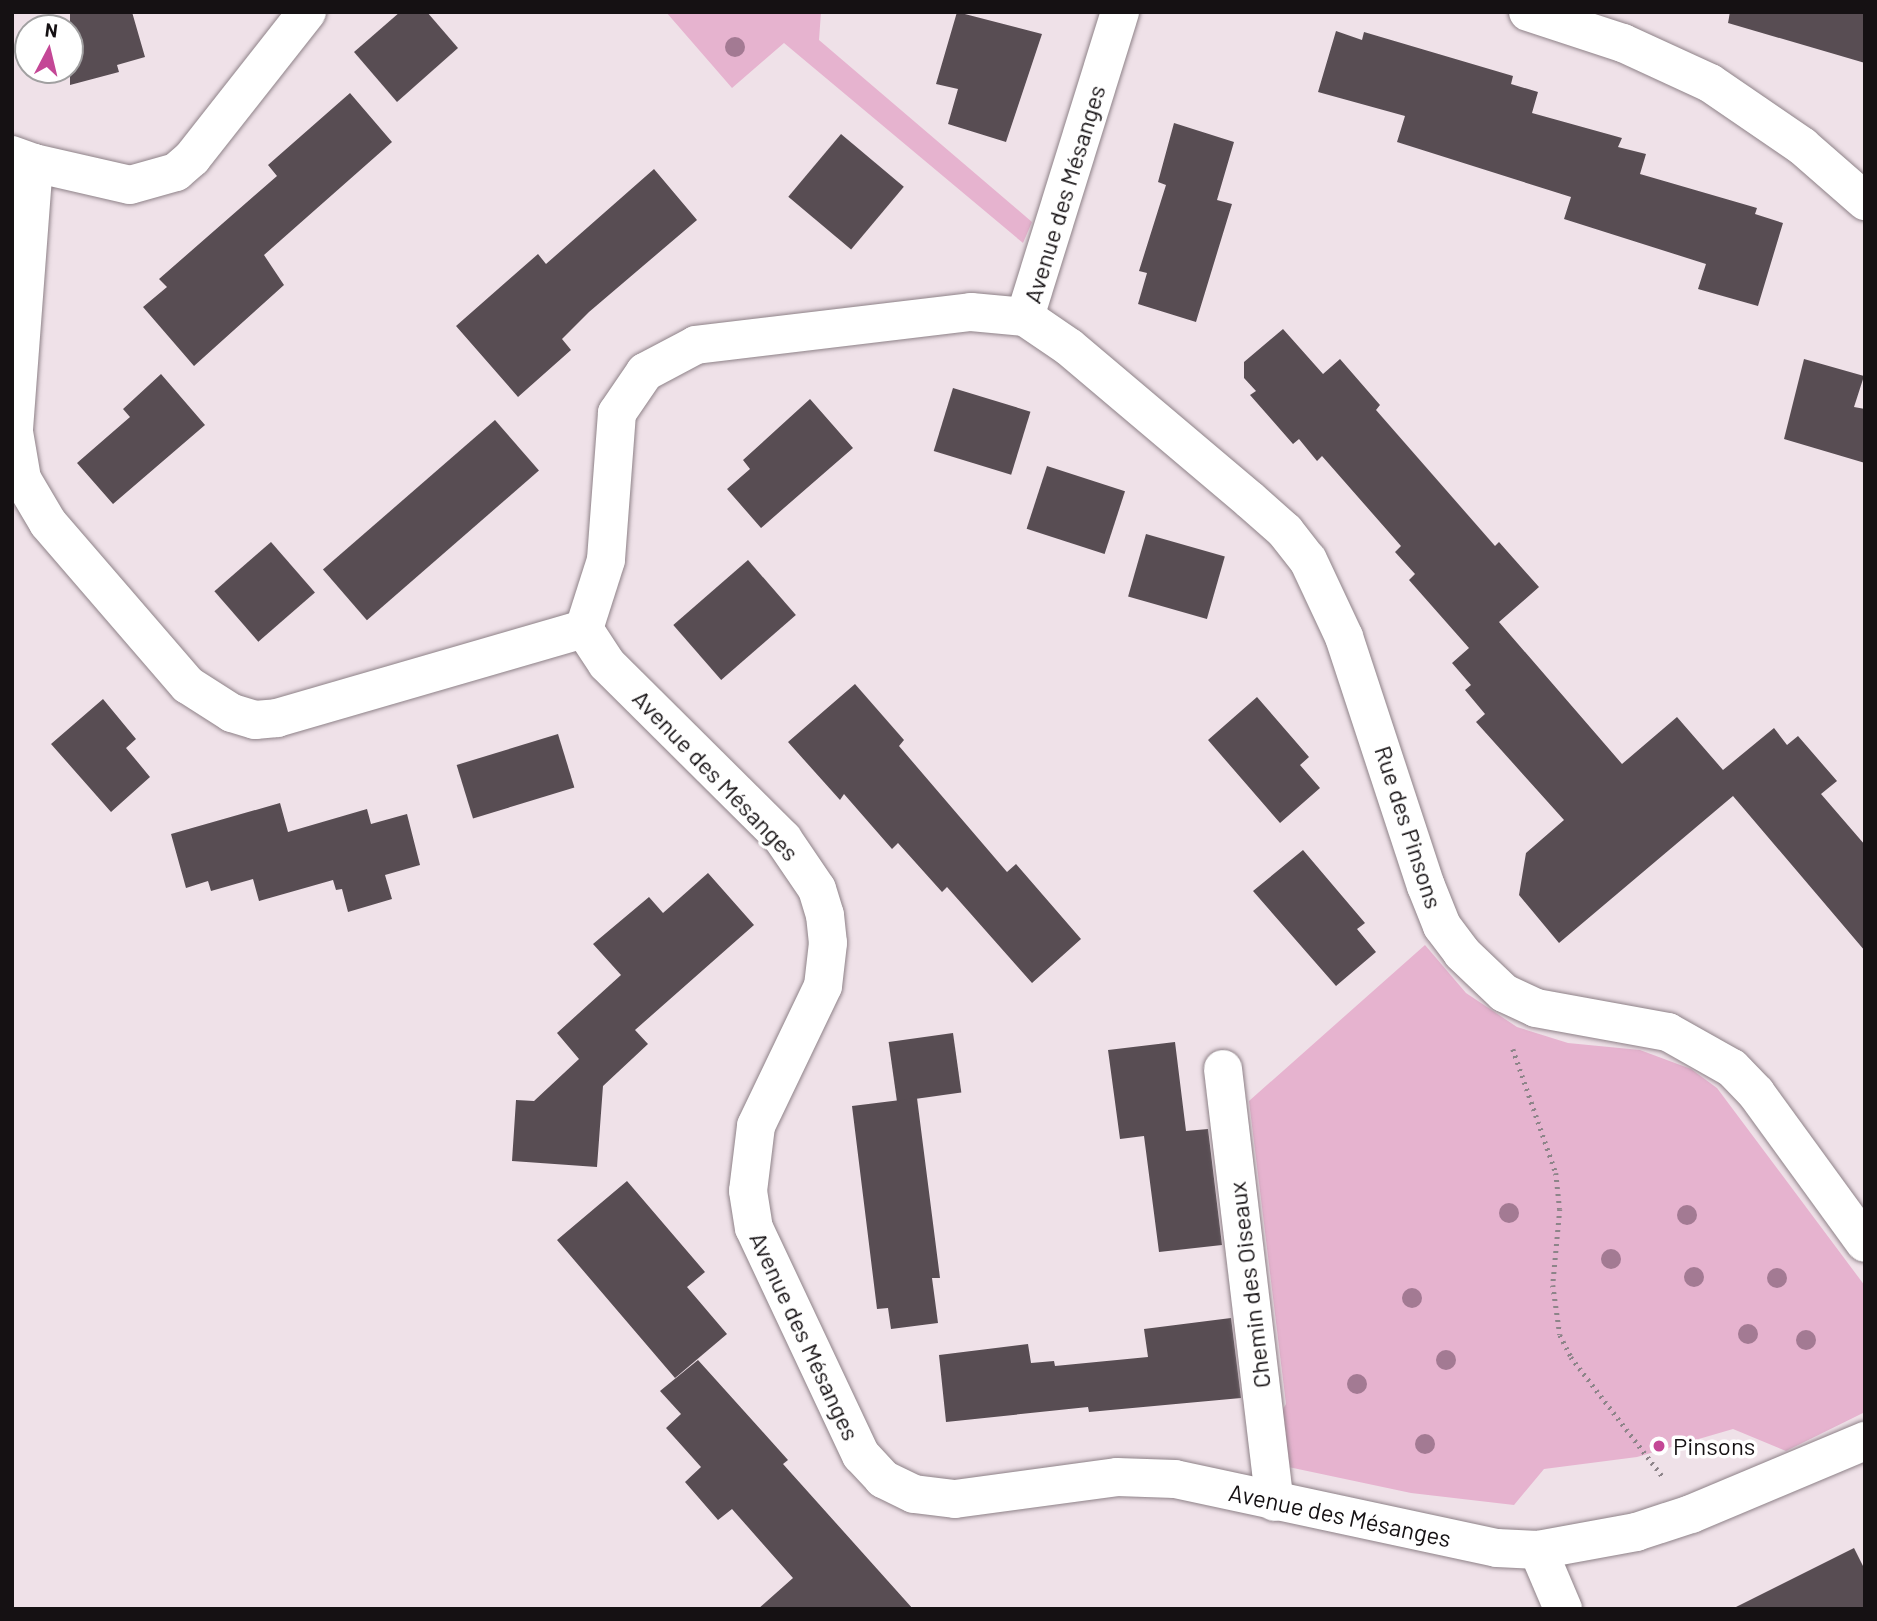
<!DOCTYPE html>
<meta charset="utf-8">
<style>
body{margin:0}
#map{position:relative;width:1877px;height:1621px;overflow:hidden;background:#efe1e8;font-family:Barlow,sans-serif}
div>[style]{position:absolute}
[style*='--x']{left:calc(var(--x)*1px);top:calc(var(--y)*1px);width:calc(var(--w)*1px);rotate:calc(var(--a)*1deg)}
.green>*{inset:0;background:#e6b3cf}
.building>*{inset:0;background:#584d53;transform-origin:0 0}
.path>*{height:4.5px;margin-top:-2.25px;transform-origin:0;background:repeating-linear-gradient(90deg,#8d8489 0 2px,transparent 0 7px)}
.roads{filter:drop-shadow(0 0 2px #8e8288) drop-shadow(0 0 2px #8e8288)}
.minor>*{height:38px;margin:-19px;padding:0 19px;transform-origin:19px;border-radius:19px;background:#fff}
.trees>*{width:20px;height:20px;margin:-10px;border-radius:50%;background:#a37a93}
.dots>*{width:19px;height:19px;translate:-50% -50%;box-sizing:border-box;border:4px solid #fff;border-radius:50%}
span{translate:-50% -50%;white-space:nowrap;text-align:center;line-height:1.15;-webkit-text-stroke:7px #fff;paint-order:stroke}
.street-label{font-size:24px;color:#151113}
.poi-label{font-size:24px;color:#151113}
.left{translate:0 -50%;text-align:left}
.frame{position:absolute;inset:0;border:14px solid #151113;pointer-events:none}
.north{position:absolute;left:14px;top:14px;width:70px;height:70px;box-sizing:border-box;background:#fff;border:2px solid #a1a0a1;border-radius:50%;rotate:7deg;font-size:19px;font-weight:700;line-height:28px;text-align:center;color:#151113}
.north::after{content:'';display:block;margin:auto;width:24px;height:32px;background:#c44796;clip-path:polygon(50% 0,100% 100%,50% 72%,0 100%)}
</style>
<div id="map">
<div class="green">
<i style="clip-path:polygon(666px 12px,821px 12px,819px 40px,1032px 222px,1023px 243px,784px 43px,732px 88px)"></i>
<i style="clip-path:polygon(1425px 945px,1466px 993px,1517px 1027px,1568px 1043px,1640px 1050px,1691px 1069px,1717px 1088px,1865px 1286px,1865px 1412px,1786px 1451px,1733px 1429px,1637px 1457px,1544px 1469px,1514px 1505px,1411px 1493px,1279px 1465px,1274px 1424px,1286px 1404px,1249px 1101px)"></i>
</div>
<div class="building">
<i style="clip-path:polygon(70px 12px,132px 12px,145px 57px,117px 65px,119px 72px,70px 85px)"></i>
<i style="clip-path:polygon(400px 12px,427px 12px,458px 48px,397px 102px,354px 52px)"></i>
<i style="clip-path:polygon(957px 12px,1042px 34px,1006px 142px,948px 124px,958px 89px,936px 84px)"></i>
<i style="clip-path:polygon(1730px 12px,1865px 12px,1865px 63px,1728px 23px)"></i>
<i style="clip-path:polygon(1336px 31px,1362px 40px,1364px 32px,1513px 76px,1511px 84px,1538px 92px,1532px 113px,1622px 138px,1618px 147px,1646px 154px,1640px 174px,1757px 208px,1755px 214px,1783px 223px,1758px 306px,1698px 289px,1706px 264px,1564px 219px,1571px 197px,1397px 142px,1405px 116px,1318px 92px)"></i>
<i style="clip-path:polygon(350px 93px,392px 142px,264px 255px,284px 285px,194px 366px,143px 307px,167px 287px,159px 279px,277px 176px,268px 165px)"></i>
<i style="clip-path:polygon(1174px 123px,1234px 142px,1217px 200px,1232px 204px,1196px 322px,1138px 304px,1147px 273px,1139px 271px,1166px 185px,1158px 182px)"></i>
<i style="left:841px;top:134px;width:82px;height:82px;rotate:40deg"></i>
<i style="clip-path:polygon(654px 169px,697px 220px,589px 312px,562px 339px,571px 350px,518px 397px,456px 326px,538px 254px,546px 264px)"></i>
<i style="clip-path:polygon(1283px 329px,1323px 374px,1340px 359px,1380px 405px,1376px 410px,1495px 546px,1499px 542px,1539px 587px,1499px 622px,1622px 764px,1677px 717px,1723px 770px,1774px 728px,1787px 745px,1798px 736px,1837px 781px,1821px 794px,1865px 845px,1865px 951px,1733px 796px,1559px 943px,1519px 895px,1526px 853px,1564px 820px,1476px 722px,1485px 714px,1465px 690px,1471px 685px,1452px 663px,1469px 648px,1409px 580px,1415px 574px,1395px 552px,1401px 546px,1322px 456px,1317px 461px,1299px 439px,1293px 444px,1250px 395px,1256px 391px,1244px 378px,1244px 362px)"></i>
<i style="clip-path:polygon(1804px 359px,1864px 376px,1854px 407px,1865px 409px,1865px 463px,1784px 439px)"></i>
<i style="clip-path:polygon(161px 374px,205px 425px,113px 504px,77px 463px,130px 417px,123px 409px)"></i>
<i style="left:953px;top:388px;width:81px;height:66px;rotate:17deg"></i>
<i style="clip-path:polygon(810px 399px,853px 448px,761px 528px,727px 489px,750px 469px,743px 460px)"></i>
<i style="left:495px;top:420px;width:67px;height:228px;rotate:49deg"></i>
<i style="left:1047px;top:466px;width:82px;height:66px;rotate:18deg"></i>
<i style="left:1146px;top:534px;width:82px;height:65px;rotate:16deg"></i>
<i style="left:271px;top:542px;width:67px;height:75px;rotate:49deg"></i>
<i style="left:748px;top:560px;width:73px;height:99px;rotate:49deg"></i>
<i style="clip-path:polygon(855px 684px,904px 740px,899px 746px,1007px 872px,1016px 864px,1081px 939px,1032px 983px,947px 887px,942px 892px,898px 843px,892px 849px,844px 794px,840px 800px,788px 742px)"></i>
<i style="clip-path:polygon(1257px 697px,1309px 757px,1300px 765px,1320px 788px,1280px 823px,1208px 740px)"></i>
<i style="clip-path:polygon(103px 699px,136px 739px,126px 748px,150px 777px,111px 812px,51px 744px)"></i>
<i style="left:558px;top:734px;width:56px;height:106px;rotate:73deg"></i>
<i style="clip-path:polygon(280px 803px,288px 832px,367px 809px,371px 824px,407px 814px,420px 865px,385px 875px,392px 899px,348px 912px,342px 889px,336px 890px,333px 880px,259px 901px,253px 879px,211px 891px,208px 881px,186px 888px,171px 834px)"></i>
<i style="clip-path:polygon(1303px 850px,1365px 923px,1357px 929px,1376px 952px,1336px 986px,1253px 891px)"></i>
<i style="clip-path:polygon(708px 873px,754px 925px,635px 1030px,648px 1044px,603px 1086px,597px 1167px,512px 1161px,516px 1100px,534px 1101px,579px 1059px,557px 1033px,621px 975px,593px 944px,649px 897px,663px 913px)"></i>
<i style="left:953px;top:1033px;width:60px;height:65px;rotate:82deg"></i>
<i style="clip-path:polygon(1175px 1042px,1186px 1131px,1208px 1129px,1222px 1245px,1159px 1252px,1144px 1136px,1120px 1139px,1108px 1050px)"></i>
<i style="clip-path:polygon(917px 1098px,940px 1278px,932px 1278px,938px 1323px,891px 1329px,888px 1308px,877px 1309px,852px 1106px)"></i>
<i style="clip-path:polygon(627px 1181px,705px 1272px,687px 1287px,727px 1334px,675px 1378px,557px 1240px)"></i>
<i style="clip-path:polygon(1231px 1318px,1241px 1398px,1089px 1412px,1088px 1407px,946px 1422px,939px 1355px,1028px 1344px,1031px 1363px,1054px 1361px,1055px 1366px,1148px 1357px,1144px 1329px)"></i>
<i style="clip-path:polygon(698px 1360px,788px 1460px,783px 1464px,913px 1609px,758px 1609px,793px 1578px,732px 1509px,718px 1520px,685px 1482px,701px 1467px,666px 1428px,681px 1414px,660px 1391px)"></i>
<i style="clip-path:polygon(1854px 1548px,1865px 1570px,1865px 1609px,1732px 1609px)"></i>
</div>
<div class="path">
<i style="--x:1513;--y:1049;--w:131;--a:70.9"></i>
<i style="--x:1556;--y:1173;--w:36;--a:84"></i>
<i style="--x:1560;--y:1209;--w:76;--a:95.3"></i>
<i style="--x:1553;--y:1285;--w:50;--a:82"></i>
<i style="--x:1560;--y:1335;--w:25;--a:63"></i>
<i style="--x:1571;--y:1357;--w:151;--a:52.5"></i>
</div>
<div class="roads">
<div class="minor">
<i style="--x:1120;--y:12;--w:319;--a:107.3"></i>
<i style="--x:1025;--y:317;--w:54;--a:-174.7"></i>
<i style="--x:971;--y:312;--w:277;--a:173.2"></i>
<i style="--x:696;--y:345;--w:58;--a:152.1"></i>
<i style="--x:645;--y:372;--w:50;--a:124.3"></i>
<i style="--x:617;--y:413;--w:147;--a:94.3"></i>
<i style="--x:606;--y:560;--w:72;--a:107.7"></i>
<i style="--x:584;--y:629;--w:42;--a:56.7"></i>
<i style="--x:607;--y:664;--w:248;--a:44.8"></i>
<i style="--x:783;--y:839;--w:60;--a:55.8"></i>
<i style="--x:817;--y:889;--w:27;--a:73"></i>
<i style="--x:825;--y:915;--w:28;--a:84"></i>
<i style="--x:828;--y:943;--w:43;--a:96.6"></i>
<i style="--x:823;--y:986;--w:155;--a:115.6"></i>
<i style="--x:756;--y:1126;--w:65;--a:97"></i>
<i style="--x:748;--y:1191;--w:37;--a:81"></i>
<i style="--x:754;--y:1228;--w:251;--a:64.8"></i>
<i style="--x:861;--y:1455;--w:33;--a:47"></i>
<i style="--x:883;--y:1479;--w:34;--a:26"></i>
<i style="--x:914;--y:1494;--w:41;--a:7"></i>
<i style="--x:955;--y:1499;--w:163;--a:-7.7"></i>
<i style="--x:1117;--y:1477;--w:58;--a:2"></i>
<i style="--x:1175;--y:1479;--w:329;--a:12.1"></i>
<i style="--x:1497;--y:1548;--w:41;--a:2.8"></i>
<i style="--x:1538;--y:1550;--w:100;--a:-10.4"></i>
<i style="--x:1636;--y:1532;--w:58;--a:-18.1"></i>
<i style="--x:1691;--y:1514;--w:189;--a:-22.8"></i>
<i style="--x:1528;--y:12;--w:100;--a:18.1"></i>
<i style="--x:1623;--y:43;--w:96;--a:24.7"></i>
<i style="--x:1710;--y:83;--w:112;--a:34.4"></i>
<i style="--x:1802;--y:146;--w:84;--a:41.1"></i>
<i style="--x:12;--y:155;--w:23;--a:20"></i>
<i style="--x:34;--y:163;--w:270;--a:94.3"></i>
<i style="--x:14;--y:432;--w:48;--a:80.3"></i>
<i style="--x:22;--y:479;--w:51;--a:59.4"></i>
<i style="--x:48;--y:523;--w:214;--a:49.2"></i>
<i style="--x:188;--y:685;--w:52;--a:32.5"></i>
<i style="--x:232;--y:713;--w:24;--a:17"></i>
<i style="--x:255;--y:720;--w:22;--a:-5"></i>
<i style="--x:277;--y:718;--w:320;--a:-16.2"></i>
<i style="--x:34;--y:163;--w:98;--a:12.9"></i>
<i style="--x:130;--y:185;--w:48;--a:-15.8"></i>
<i style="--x:176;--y:172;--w:21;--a:-41"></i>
<i style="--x:192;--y:158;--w:186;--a:-51.8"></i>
<i style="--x:1025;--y:317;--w:53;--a:34.3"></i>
<i style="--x:1069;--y:347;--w:237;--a:40.2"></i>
<i style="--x:1250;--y:500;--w:47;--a:41.5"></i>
<i style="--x:1285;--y:531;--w:37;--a:52"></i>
<i style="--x:1308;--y:560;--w:85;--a:64.9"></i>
<i style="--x:1344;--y:637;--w:262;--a:71.8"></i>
<i style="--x:1426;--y:886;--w:43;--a:68.2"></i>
<i style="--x:1442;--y:926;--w:34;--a:53"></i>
<i style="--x:1462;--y:953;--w:58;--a:43.6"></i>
<i style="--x:1504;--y:993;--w:35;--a:25"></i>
<i style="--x:1536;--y:1008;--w:134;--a:10.3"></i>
<i style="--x:1668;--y:1032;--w:73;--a:29.4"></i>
<i style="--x:1732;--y:1068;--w:35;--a:46"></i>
<i style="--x:1756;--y:1093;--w:185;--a:54"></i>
<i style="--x:1223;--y:1069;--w:436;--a:83.2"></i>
<i style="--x:1538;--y:1550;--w:64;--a:67"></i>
</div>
</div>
<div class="trees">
<i style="left:735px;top:47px"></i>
<i style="left:1509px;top:1213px"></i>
<i style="left:1687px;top:1215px"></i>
<i style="left:1611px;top:1259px"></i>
<i style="left:1694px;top:1277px"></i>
<i style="left:1777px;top:1278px"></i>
<i style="left:1412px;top:1298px"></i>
<i style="left:1748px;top:1334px"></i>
<i style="left:1806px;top:1340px"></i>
<i style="left:1446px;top:1360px"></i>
<i style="left:1357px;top:1384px"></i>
<i style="left:1425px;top:1444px"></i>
</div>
<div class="dots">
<i style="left:1659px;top:1446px;background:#c44796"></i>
</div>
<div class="street-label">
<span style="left:1064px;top:194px;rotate:-73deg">Avenue des Mésanges</span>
<span style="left:716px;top:775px;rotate:46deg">Avenue des Mésanges</span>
<span style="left:1409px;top:827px;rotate:72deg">Rue des Pinsons</span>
<span style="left:1249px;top:1285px;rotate:-97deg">Chemin des Oiseaux</span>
<span style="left:805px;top:1336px;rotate:65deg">Avenue des Mésanges</span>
<span style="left:1340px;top:1515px;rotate:12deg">Avenue des Mésanges</span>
</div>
<div class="poi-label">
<span class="left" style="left:1673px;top:1446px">Pinsons</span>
</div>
<div class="frame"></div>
<div class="north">N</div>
</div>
